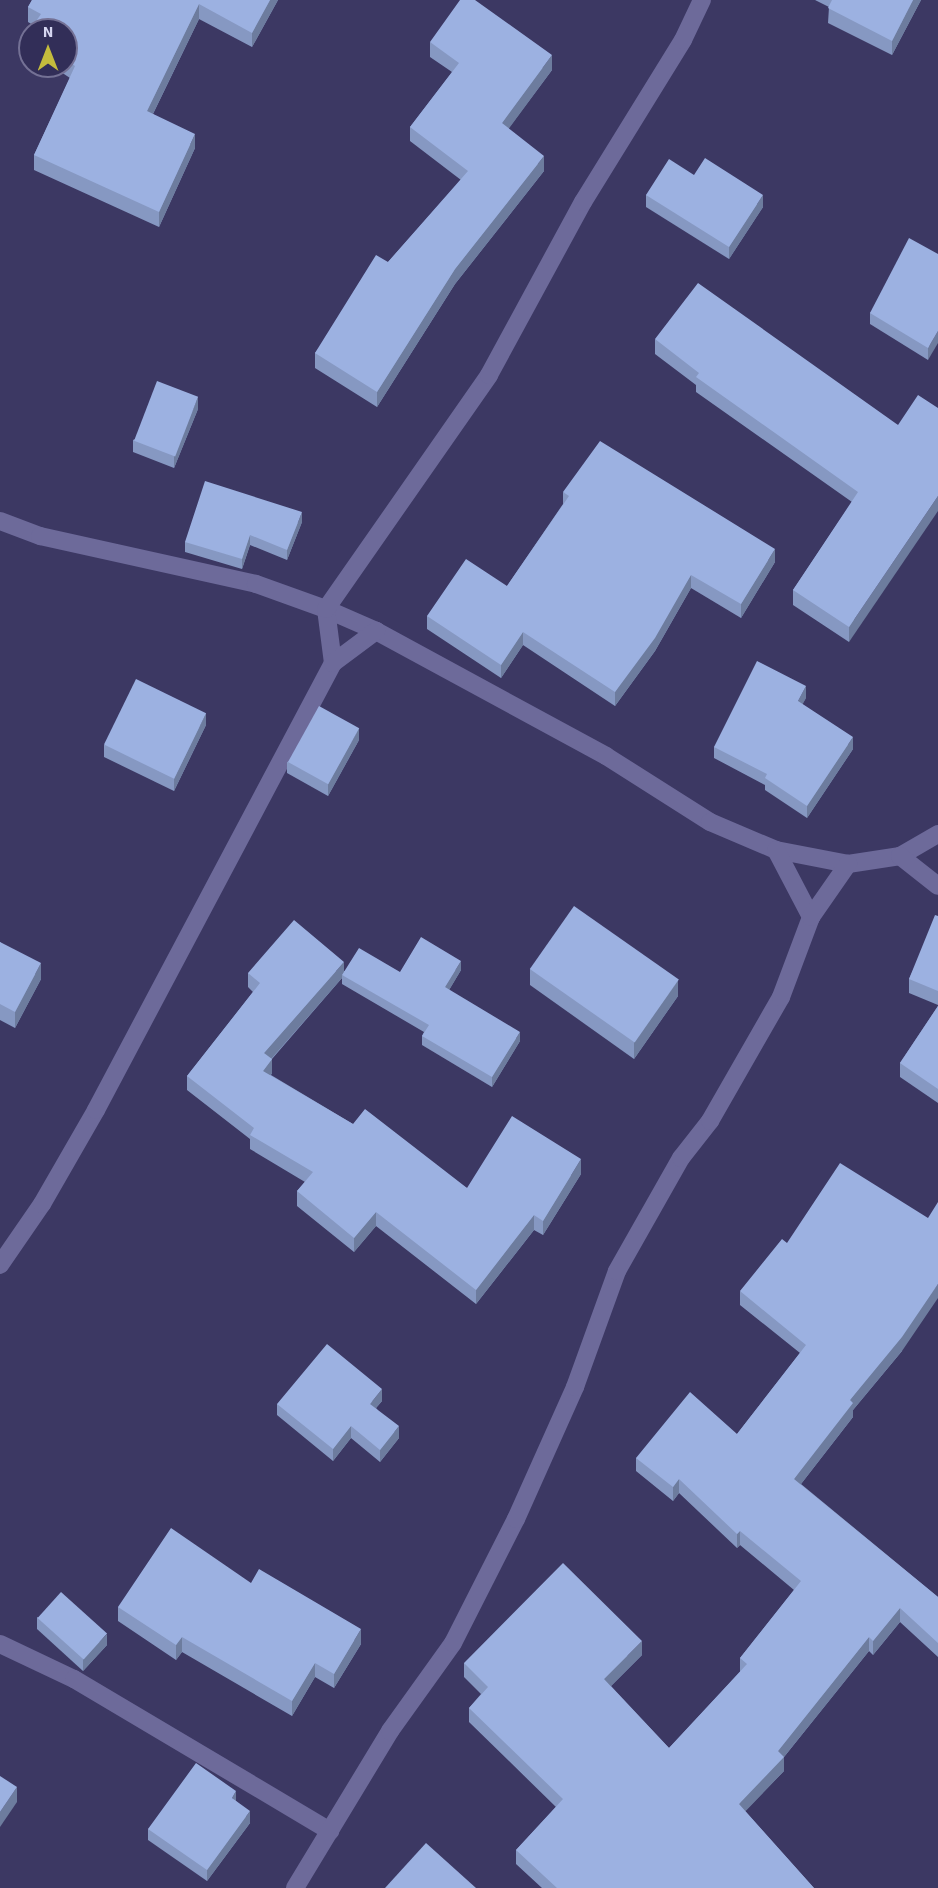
<!DOCTYPE html>
<style>
body{margin:0}
#map{position:relative;width:938px;height:1888px;overflow:hidden;background:#3c3863;font-family:"Source Sans 3",sans-serif}
div>[style]{position:absolute}
[style*='--x']{left:calc(var(--x)*1px);top:calc(var(--y)*1px);width:calc(var(--w)*1px);rotate:calc(var(--a)*1deg)}
.minor>*{height:18px;margin:-9px;padding:0 9px;transform-origin:9px;border-radius:9px;background:#6d6a9a}
.wall>*{inset:0;background:#8698c2}
.shaded-wall>*{inset:0;background:#6d7c9e}
.building>*{inset:0;background:#9cb1e1;transform-origin:0 0}
span{translate:-50% -50%;white-space:nowrap;text-align:center;line-height:1.15;-webkit-text-stroke:6px #322e58;paint-order:stroke}
.north{position:absolute;left:18px;top:18px;width:60px;height:60px;box-sizing:border-box;background:#322e58;border:2px solid #747195;border-radius:50%;rotate:0deg;font-size:16px;font-weight:700;line-height:24px;text-align:center;color:#d6d6f1}
.north::after{content:'';display:block;margin:auto;width:21px;height:27px;background:#c4bc3d;clip-path:polygon(50% 0,100% 100%,50% 72%,0 100%)}
</style>
<div id="map">
<div class="minor">
<i style="--x:0;--y:521;--w:43;--a:20.6"></i>
<i style="--x:40;--y:536;--w:221;--a:12.5"></i>
<i style="--x:256;--y:584;--w:74;--a:19.7"></i>
<i style="--x:326;--y:609;--w:55;--a:23.7"></i>
<i style="--x:376;--y:631;--w:262;--a:28.5"></i>
<i style="--x:606;--y:756;--w:123;--a:32.4"></i>
<i style="--x:710;--y:822;--w:72;--a:23"></i>
<i style="--x:776;--y:850;--w:73;--a:11"></i>
<i style="--x:848;--y:864;--w:53;--a:-8.7"></i>
<i style="--x:900;--y:856;--w:44;--a:-30.1"></i>
<i style="--x:333;--y:663;--w:54;--a:-97.4"></i>
<i style="--x:326;--y:609;--w:285;--a:-55.1"></i>
<i style="--x:489;--y:375;--w:197;--a:-61.5"></i>
<i style="--x:583;--y:202;--w:190;--a:-58.3"></i>
<i style="--x:683;--y:40;--w:44;--a:-64.6"></i>
<i style="--x:776;--y:850;--w:76;--a:62.4"></i>
<i style="--x:900;--y:856;--w:48;--a:38.3"></i>
<i style="--x:0;--y:1265;--w:74;--a:-55.5"></i>
<i style="--x:42;--y:1204;--w:108;--a:-60.1"></i>
<i style="--x:96;--y:1110;--w:506;--a:-62.07"></i>
<i style="--x:333;--y:663;--w:54;--a:-36.7"></i>
<i style="--x:0;--y:1644;--w:82;--a:25.3"></i>
<i style="--x:74;--y:1679;--w:298;--a:30.7"></i>
<i style="--x:295;--y:1888;--w:184;--a:-58.8"></i>
<i style="--x:390;--y:1731;--w:108;--a:-54.4"></i>
<i style="--x:453;--y:1643;--w:139;--a:-63.1"></i>
<i style="--x:516;--y:1519;--w:145;--a:-65.9"></i>
<i style="--x:575;--y:1387;--w:123;--a:-70.1"></i>
<i style="--x:617;--y:1271;--w:130;--a:-60.5"></i>
<i style="--x:681;--y:1158;--w:47;--a:-51.9"></i>
<i style="--x:710;--y:1121;--w:143;--a:-60.2"></i>
<i style="--x:781;--y:997;--w:85;--a:-69.4"></i>
<i style="--x:811;--y:917;--w:65;--a:-55.1"></i>
</div>
<div class="wall">
<i style="clip-path:polygon(32px 0,278px 0,252px 47px,199px 19px,153px 114px,195px 148px,159px 227px,34px 170px,34px 155px,70px 78px,52px 66px,66px 66px,66px 30px,33px 25px,28px 22px,28px 7px)"></i>
<i style="clip-path:polygon(815px 0,921px 0,892px 55px,828px 23px,829px 7px)"></i>
<i style="clip-path:polygon(30px 30px,30px 51px,27px 49px,27px 34px)"></i>
<i style="clip-path:polygon(430px 42px,552px 70px,508px 129px,544px 171px,455px 284px,377px 407px,315px 368px,315px 353px,388px 262px,461px 180px,410px 141px,410px 127px,452px 72px,430px 57px)"></i>
<i style="clip-path:polygon(694px 175px,763px 207px,729px 259px,646px 207px,646px 195px)"></i>
<i style="clip-path:polygon(938px 254px,928px 360px,870px 324px,870px 313px)"></i>
<i style="clip-path:polygon(655px 339px,898px 425px,849px 642px,793px 605px,793px 590px,852px 502px,696px 392px,696px 385px,655px 354px)"></i>
<i style="clip-path:polygon(198px 409px,174px 468px,133px 452px,133px 440px)"></i>
<i style="clip-path:polygon(563px 492px,775px 562px,741px 618px,691px 588px,655px 651px,615px 706px,523px 645px,501px 678px,427px 629px,427px 616px,507px 586px,563px 504px)"></i>
<i style="clip-path:polygon(302px 522px,287px 560px,250px 545px,242px 569px,185px 552px,185px 542px)"></i>
<i style="clip-path:polygon(806px 698px,802px 704px,853px 749px,807px 818px,765px 790px,765px 785px,714px 758px,714px 747px)"></i>
<i style="clip-path:polygon(206px 725px,174px 791px,104px 757px,104px 745px)"></i>
<i style="clip-path:polygon(359px 740px,328px 796px,287px 773px,287px 762px)"></i>
<i style="clip-path:polygon(938px 916px,938px 1005px,909px 993px,909px 979px)"></i>
<i style="clip-path:polygon(0 942px,41px 979px,15px 1028px,0 1020px)"></i>
<i style="clip-path:polygon(530px 969px,678px 996px,634px 1059px,530px 985px)"></i>
<i style="clip-path:polygon(461px 970px,449px 990px,520px 1041px,492px 1087px,422px 1045px,422px 1036px,424px 1032px,342px 984px,342px 978px,272px 1059px,272px 1073px,271px 1075px,353px 1124px,467px 1188px,581px 1174px,543px 1235px,534px 1230px,476px 1304px,376px 1226px,354px 1252px,297px 1206px,297px 1191px,305px 1182px,250px 1149px,250px 1139px,187px 1090px,187px 1076px,253px 992px,248px 987px,248px 973px,344px 971px,400px 972px)"></i>
<i style="clip-path:polygon(938px 1006px,938px 1103px,900px 1077px,900px 1063px)"></i>
<i style="clip-path:polygon(740px 1291px,902px 1351px,853px 1410px,853px 1417px,801px 1484px,938px 1597px,938px 1657px,900px 1622px,873px 1655px,869px 1651px,784px 1757px,784px 1771px,745px 1811px,814px 1888px,542px 1888px,516px 1864px,516px 1850px,556px 1807px,469px 1722px,469px 1708px,481px 1694px,464px 1677px,464px 1663px,642px 1655px,611px 1686px,669px 1748px,740px 1672px,740px 1658px,794px 1590px,740px 1545px,737px 1548px,679px 1493px,673px 1501px,636px 1471px,636px 1458px,737px 1434px,800px 1353px,740px 1305px)"></i>
<i style="clip-path:polygon(382px 1401px,376px 1408px,399px 1438px,380px 1462px,351px 1438px,333px 1461px,277px 1415px,277px 1404px)"></i>
<i style="clip-path:polygon(251px 1583px,361px 1644px,334px 1688px,315px 1677px,292px 1716px,182px 1652px,176px 1660px,118px 1621px,118px 1607px)"></i>
<i style="clip-path:polygon(37px 1617px,107px 1645px,83px 1671px,37px 1629px)"></i>
<i style="clip-path:polygon(236px 1801px,250px 1823px,207px 1881px,148px 1840px,148px 1829px)"></i>
</div>
<div class="shaded-wall">
<i style="clip-path:polygon(270px 0,278px 0,252px 47px,252px 33px)"></i>
<i style="clip-path:polygon(913px 0,921px 0,892px 55px,892px 41px)"></i>
<i style="clip-path:polygon(199px 4px,199px 19px,147px 126px,147px 111px)"></i>
<i style="clip-path:polygon(552px 55px,552px 70px,502px 138px,502px 123px)"></i>
<i style="clip-path:polygon(195px 134px,195px 148px,159px 227px,159px 212px)"></i>
<i style="clip-path:polygon(544px 156px,544px 171px,455px 284px,377px 407px,377px 392px,455px 269px)"></i>
<i style="clip-path:polygon(763px 195px,763px 207px,729px 259px,729px 247px)"></i>
<i style="clip-path:polygon(938px 331px,938px 343px,928px 360px,928px 348px)"></i>
<i style="clip-path:polygon(198px 397px,198px 409px,174px 468px,174px 456px)"></i>
<i style="clip-path:polygon(938px 496px,938px 511px,849px 642px,849px 627px)"></i>
<i style="clip-path:polygon(302px 512px,302px 522px,287px 560px,287px 550px)"></i>
<i style="clip-path:polygon(250px 535px,250px 545px,242px 569px,242px 559px)"></i>
<i style="clip-path:polygon(775px 549px,775px 562px,741px 618px,741px 604px)"></i>
<i style="clip-path:polygon(691px 575px,691px 588px,655px 651px,615px 706px,615px 692px)"></i>
<i style="clip-path:polygon(523px 632px,523px 645px,501px 678px,501px 665px)"></i>
<i style="clip-path:polygon(806px 686px,806px 698px,798px 713px,798px 701px)"></i>
<i style="clip-path:polygon(206px 713px,206px 725px,174px 791px,174px 779px)"></i>
<i style="clip-path:polygon(359px 728px,359px 740px,328px 796px,328px 784px)"></i>
<i style="clip-path:polygon(853px 737px,853px 749px,807px 818px,807px 806px)"></i>
<i style="clip-path:polygon(461px 961px,461px 970px,445px 997px,445px 987px)"></i>
<i style="clip-path:polygon(344px 962px,344px 976px,342px 975px,342px 978px,264px 1067px,264px 1053px)"></i>
<i style="clip-path:polygon(41px 963px,41px 979px,15px 1028px,15px 1012px)"></i>
<i style="clip-path:polygon(678px 980px,678px 996px,634px 1059px,634px 1042px)"></i>
<i style="clip-path:polygon(520px 1032px,520px 1041px,492px 1087px,492px 1077px)"></i>
<i style="clip-path:polygon(272px 1059px,272px 1073px,263px 1085px,263px 1071px)"></i>
<i style="clip-path:polygon(581px 1159px,581px 1174px,543px 1235px,543px 1221px)"></i>
<i style="clip-path:polygon(376px 1212px,376px 1226px,354px 1252px,354px 1238px)"></i>
<i style="clip-path:polygon(534px 1215px,534px 1230px,476px 1304px,476px 1290px)"></i>
<i style="clip-path:polygon(938px 1284px,938px 1298px,902px 1351px,853px 1410px,853px 1417px,794px 1493px,794px 1479px,850px 1400px)"></i>
<i style="clip-path:polygon(382px 1389px,382px 1401px,370px 1415px,370px 1404px)"></i>
<i style="clip-path:polygon(351px 1426px,351px 1438px,333px 1461px,333px 1449px)"></i>
<i style="clip-path:polygon(399px 1426px,399px 1438px,380px 1462px,380px 1450px)"></i>
<i style="clip-path:polygon(679px 1479px,679px 1493px,673px 1501px,673px 1487px)"></i>
<i style="clip-path:polygon(740px 1531px,740px 1545px,737px 1548px,737px 1534px)"></i>
<i style="clip-path:polygon(900px 1608px,900px 1622px,873px 1655px,873px 1641px)"></i>
<i style="clip-path:polygon(361px 1629px,361px 1644px,334px 1688px,334px 1674px)"></i>
<i style="clip-path:polygon(107px 1634px,107px 1645px,83px 1671px,83px 1659px)"></i>
<i style="clip-path:polygon(182px 1637px,182px 1652px,176px 1660px,176px 1645px)"></i>
<i style="clip-path:polygon(869px 1637px,869px 1651px,784px 1757px,784px 1771px,739px 1818px,739px 1804px,778px 1751px)"></i>
<i style="clip-path:polygon(642px 1641px,642px 1655px,604px 1693px,604px 1679px)"></i>
<i style="clip-path:polygon(315px 1663px,315px 1677px,292px 1716px,292px 1701px)"></i>
<i style="clip-path:polygon(17px 1787px,17px 1802px,0 1827px,0 1812px)"></i>
<i style="clip-path:polygon(236px 1791px,236px 1803px,232px 1798px)"></i>
<i style="clip-path:polygon(250px 1811px,250px 1823px,207px 1881px,207px 1870px)"></i>
</div>
<div class="building">
<i style="clip-path:polygon(32px 0,270px 0,252px 33px,199px 4px,147px 111px,195px 134px,159px 212px,34px 155px,75px 66px,66px 60px,66px 30px,30px 30px,41px 14px,28px 7px)"></i>
<i style="clip-path:polygon(460px 0,475px 0,552px 55px,502px 123px,544px 156px,455px 269px,377px 392px,315px 353px,376px 255px,388px 262px,468px 171px,410px 127px,459px 63px,430px 42px)"></i>
<i style="clip-path:polygon(832px 0,913px 0,892px 41px,828px 8px)"></i>
<i style="clip-path:polygon(705px 158px,763px 195px,729px 247px,646px 195px,669px 159px,694px 175px)"></i>
<i style="clip-path:polygon(909px 238px,938px 254px,938px 331px,928px 348px,870px 313px)"></i>
<i style="clip-path:polygon(698px 283px,898px 425px,918px 395px,938px 408px,938px 496px,849px 627px,793px 590px,858px 492px,696px 377px,699px 373px,655px 339px)"></i>
<i style="left:157px;top:381px;width:44px;height:64px;rotate:21deg"></i>
<i style="clip-path:polygon(600px 441px,775px 549px,741px 604px,691px 575px,655px 638px,615px 692px,523px 632px,501px 665px,427px 616px,466px 559px,507px 586px,569px 496px,563px 492px)"></i>
<i style="clip-path:polygon(205px 481px,302px 512px,287px 550px,250px 535px,242px 559px,185px 542px)"></i>
<i style="clip-path:polygon(757px 661px,806px 686px,798px 701px,853px 737px,807px 806px,765px 778px,767px 774px,714px 747px)"></i>
<i style="left:136px;top:679px;width:78px;height:73px;rotate:26deg"></i>
<i style="left:319px;top:706px;width:46px;height:64px;rotate:29deg"></i>
<i style="left:574px;top:906px;width:128px;height:77px;rotate:35deg"></i>
<i style="clip-path:polygon(935px 915px,938px 916px,938px 991px,909px 979px)"></i>
<i style="clip-path:polygon(294px 920px,344px 962px,264px 1053px,272px 1059px,263px 1071px,353px 1124px,365px 1109px,467px 1188px,512px 1116px,581px 1159px,543px 1221px,534px 1215px,476px 1290px,376px 1212px,354px 1238px,297px 1191px,313px 1172px,250px 1135px,254px 1128px,187px 1076px,260px 983px,248px 973px)"></i>
<i style="clip-path:polygon(421px 937px,461px 961px,445px 987px,520px 1032px,492px 1077px,422px 1036px,429px 1025px,342px 975px,359px 948px,400px 972px)"></i>
<i style="clip-path:polygon(0 942px,41px 963px,15px 1012px,0 1004px)"></i>
<i style="clip-path:polygon(938px 1006px,938px 1089px,900px 1063px)"></i>
<i style="clip-path:polygon(840px 1163px,928px 1218px,938px 1202px,938px 1284px,902px 1337px,850px 1400px,853px 1403px,794px 1479px,938px 1597px,938px 1643px,900px 1608px,873px 1641px,869px 1637px,778px 1751px,784px 1757px,739px 1804px,814px 1888px,557px 1888px,516px 1850px,563px 1799px,469px 1708px,488px 1687px,464px 1663px,563px 1563px,642px 1641px,604px 1679px,669px 1748px,747px 1664px,740px 1658px,801px 1581px,740px 1531px,737px 1534px,679px 1479px,673px 1487px,636px 1458px,690px 1392px,737px 1434px,806px 1345px,740px 1291px,782px 1239px,787px 1243px)"></i>
<i style="clip-path:polygon(327px 1344px,382px 1389px,370px 1404px,399px 1426px,380px 1450px,351px 1426px,333px 1449px,277px 1404px)"></i>
<i style="clip-path:polygon(171px 1528px,251px 1583px,259px 1569px,361px 1629px,334px 1674px,315px 1663px,292px 1701px,182px 1637px,176px 1645px,118px 1607px)"></i>
<i style="left:61px;top:1592px;width:62px;height:35px;rotate:42deg"></i>
<i style="clip-path:polygon(196px 1763px,236px 1791px,232px 1798px,250px 1811px,207px 1870px,148px 1829px)"></i>
<i style="clip-path:polygon(0 1776px,17px 1787px,0 1812px)"></i>
<i style="clip-path:polygon(426px 1843px,476px 1888px,385px 1888px)"></i>
</div>
<div class="north">N</div>
</div>
